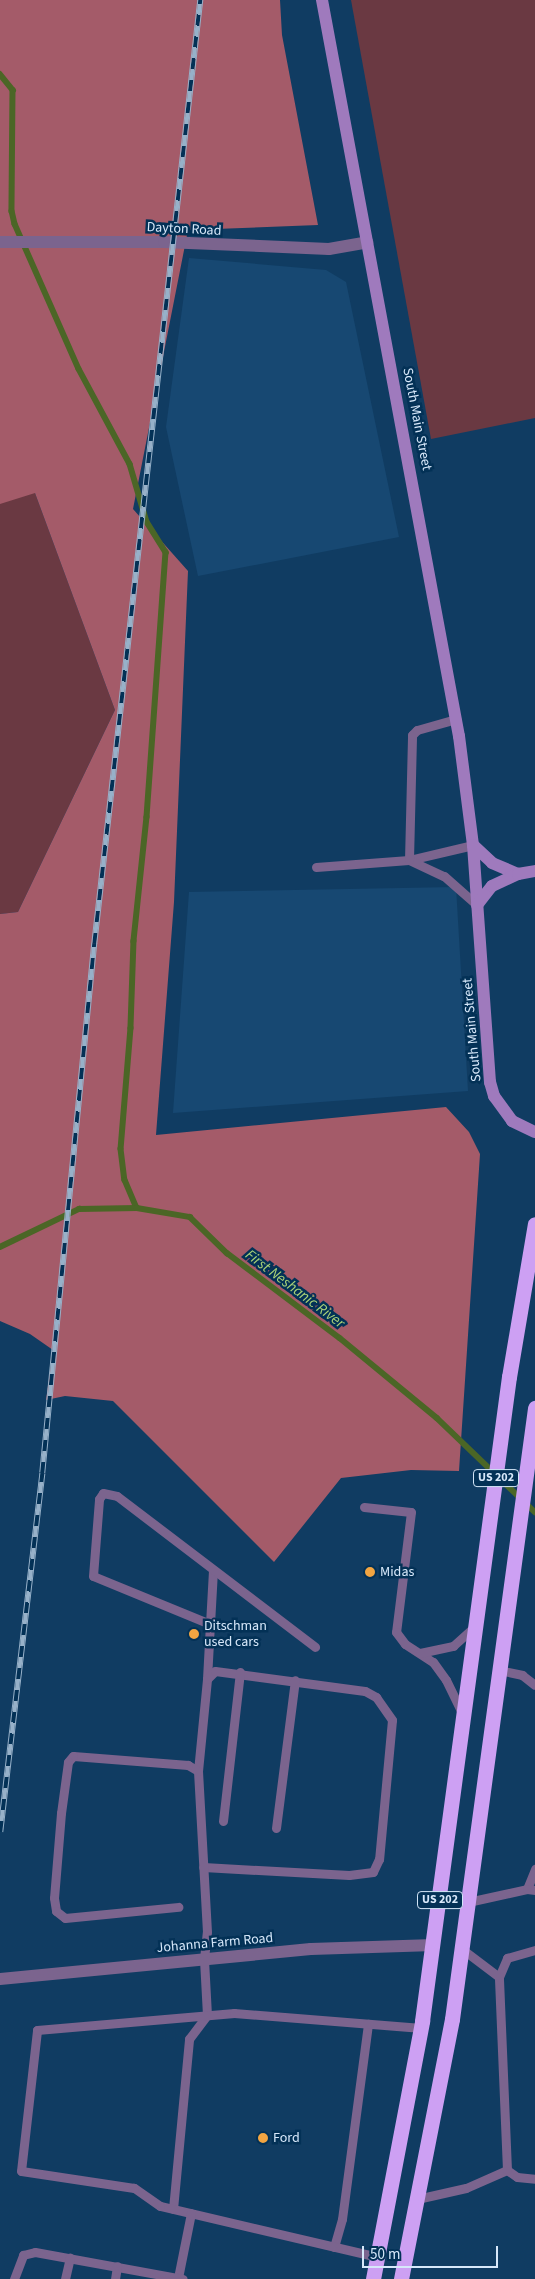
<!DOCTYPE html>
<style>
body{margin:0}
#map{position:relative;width:535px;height:2279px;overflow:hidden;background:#103c62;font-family:"Source Sans 3",sans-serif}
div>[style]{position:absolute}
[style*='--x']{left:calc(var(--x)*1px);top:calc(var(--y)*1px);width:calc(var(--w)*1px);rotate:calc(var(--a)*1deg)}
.built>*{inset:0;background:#174872}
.green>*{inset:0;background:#6a3942}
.forest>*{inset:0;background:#a45b69}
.stream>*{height:5.5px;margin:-2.75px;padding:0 2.75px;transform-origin:2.75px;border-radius:2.75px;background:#4b6626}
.lane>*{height:9px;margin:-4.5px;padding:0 4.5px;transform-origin:4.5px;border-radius:4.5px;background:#7b648e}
.street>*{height:12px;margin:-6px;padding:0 6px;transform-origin:6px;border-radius:6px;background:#7b648e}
.secondary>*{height:12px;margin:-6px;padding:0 6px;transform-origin:6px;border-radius:6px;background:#9f7abd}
.highway>*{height:15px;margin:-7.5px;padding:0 7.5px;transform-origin:7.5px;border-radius:7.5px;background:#cda0f3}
.rail>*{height:5.5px;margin-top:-2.75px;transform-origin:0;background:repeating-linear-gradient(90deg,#033156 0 11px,#97b1c9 0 22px);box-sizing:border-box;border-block:1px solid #97b1c9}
.dots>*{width:14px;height:14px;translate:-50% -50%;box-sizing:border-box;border:2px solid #033156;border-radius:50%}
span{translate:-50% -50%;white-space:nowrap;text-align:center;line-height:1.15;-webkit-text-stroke:5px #033156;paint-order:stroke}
.shield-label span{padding:1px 4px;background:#033156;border:1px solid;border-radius:4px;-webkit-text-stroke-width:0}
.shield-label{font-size:12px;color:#d7e8fa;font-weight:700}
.street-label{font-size:14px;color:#d7e8fa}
.poi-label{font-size:14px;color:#d7e8fa}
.left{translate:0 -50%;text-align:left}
.water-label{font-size:15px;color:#aad378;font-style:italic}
.scale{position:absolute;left:362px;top:2246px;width:136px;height:22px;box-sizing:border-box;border:2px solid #d7e8fa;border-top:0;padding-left:6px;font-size:15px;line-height:18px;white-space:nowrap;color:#d7e8fa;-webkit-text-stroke:4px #033156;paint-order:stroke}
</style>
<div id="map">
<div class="built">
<i style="clip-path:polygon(189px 258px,326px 270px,346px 282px,399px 537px,198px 576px,166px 427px)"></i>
<i style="clip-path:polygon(456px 887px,468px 1091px,173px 1113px,189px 892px)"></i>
</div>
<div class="green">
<i style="clip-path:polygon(351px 0,535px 0,535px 418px,431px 439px)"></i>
<i style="clip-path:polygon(0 475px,35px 493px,115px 710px,18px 912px,0 914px)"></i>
</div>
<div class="forest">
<i style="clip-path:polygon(0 0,280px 0,282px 35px,318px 225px,188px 230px,133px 509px,188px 571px,174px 902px,156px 1135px,446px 1107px,469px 1132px,480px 1154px,459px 1471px,411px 1470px,341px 1478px,274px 1562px,113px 1401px,65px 1396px,46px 1400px,53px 1350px,30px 1334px,0 1321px,0 914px,18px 912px,115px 710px,35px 493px,0 504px)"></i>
</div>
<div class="stream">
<i style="--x:0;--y:74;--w:21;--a:51"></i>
<i style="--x:13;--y:90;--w:121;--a:90.5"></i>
<i style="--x:12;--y:211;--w:13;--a:77"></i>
<i style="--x:15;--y:224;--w:158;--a:66.2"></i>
<i style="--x:79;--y:369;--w:108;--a:61.8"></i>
<i style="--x:130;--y:464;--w:60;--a:73.7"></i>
<i style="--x:147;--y:522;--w:36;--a:58"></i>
<i style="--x:166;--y:552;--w:266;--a:94.1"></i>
<i style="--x:147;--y:817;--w:125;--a:96"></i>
<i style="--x:134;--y:941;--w:87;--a:92"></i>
<i style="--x:131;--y:1028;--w:121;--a:94.7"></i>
<i style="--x:121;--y:1149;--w:31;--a:83"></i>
<i style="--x:125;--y:1180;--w:30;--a:67"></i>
<i style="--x:0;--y:1247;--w:88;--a:-25.7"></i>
<i style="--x:79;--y:1209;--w:58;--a:-1"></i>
<i style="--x:137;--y:1208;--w:54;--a:9.6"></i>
<i style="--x:190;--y:1217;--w:52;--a:44.2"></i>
<i style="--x:227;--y:1253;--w:141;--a:37"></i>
<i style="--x:340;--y:1338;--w:126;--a:39.5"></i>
<i style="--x:437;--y:1418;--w:136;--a:43.8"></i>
</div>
<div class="lane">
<i style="--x:473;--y:845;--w:66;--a:166.8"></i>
<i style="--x:409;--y:860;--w:38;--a:25"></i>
<i style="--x:444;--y:876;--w:44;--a:41.3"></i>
<i style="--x:316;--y:867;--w:93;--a:-4.3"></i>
<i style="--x:409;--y:860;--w:125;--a:-88.6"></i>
<i style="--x:412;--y:735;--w:7;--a:-45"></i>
<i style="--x:417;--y:730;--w:41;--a:-15.8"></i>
<i style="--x:364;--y:1507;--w:47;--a:6.1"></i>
<i style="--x:411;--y:1512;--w:121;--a:97.1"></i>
<i style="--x:396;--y:1632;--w:15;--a:53"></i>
<i style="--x:405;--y:1644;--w:33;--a:33"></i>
<i style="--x:433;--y:1662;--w:22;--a:54"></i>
<i style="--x:446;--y:1680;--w:37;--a:64"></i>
<i style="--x:210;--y:1624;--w:54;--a:-86.8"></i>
<i style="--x:420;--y:1653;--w:34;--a:-12"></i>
<i style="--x:453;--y:1646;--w:28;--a:-42"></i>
<i style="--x:499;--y:1670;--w:24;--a:12"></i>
<i style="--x:522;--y:1675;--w:16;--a:38"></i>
<i style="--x:207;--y:1679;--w:55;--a:-86.9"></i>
<i style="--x:210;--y:1624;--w:126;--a:-157.7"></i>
<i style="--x:93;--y:1576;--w:77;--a:-85.5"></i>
<i style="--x:99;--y:1499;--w:7;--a:-56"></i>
<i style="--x:103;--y:1493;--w:14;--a:12"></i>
<i style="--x:117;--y:1496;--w:249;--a:37.3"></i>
<i style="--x:198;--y:1771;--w:92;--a:-84.4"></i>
<i style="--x:207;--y:1679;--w:11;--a:-45"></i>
<i style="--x:215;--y:1671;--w:151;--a:7.6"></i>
<i style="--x:365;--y:1691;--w:13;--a:29"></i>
<i style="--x:376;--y:1697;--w:28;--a:55"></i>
<i style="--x:392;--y:1720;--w:140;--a:95.3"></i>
<i style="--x:379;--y:1859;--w:14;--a:115"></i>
<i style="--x:373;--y:1872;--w:24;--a:173"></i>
<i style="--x:349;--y:1875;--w:146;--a:-176.9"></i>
<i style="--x:223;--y:1821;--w:150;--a:-83.5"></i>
<i style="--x:276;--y:1828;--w:149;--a:-82.7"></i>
<i style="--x:527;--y:1889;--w:22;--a:-68"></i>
<i style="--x:468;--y:1902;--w:60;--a:-12.4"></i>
<i style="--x:527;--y:1889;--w:8;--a:7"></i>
<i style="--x:499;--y:1977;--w:21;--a:-67"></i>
<i style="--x:507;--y:1958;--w:29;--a:-16"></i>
<i style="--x:507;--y:2170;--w:12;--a:35"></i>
<i style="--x:517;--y:2177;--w:18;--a:6"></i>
<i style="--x:417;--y:2199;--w:50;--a:-12.7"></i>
<i style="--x:466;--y:2188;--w:45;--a:-23.7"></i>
<i style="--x:507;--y:2170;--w:193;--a:-92.4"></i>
<i style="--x:499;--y:1977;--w:46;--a:-142.9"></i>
<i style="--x:173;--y:2209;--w:171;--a:-84.6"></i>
<i style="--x:189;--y:2039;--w:30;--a:-53"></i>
<i style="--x:207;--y:2015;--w:56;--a:-93.1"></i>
<i style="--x:204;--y:1959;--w:27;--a:-84"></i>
<i style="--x:207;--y:1932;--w:161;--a:-93.2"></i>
<i style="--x:198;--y:1771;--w:12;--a:-149"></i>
<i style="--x:188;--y:1765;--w:115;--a:-175.5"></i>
<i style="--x:73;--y:1756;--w:8;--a:130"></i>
<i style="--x:68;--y:1762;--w:51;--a:97.8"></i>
<i style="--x:61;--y:1813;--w:85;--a:94.7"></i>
<i style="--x:54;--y:1898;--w:13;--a:81"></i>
<i style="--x:56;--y:1911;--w:11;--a:38"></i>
<i style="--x:65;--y:1918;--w:114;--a:-5.6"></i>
<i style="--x:334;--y:2247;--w:29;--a:-74"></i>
<i style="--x:342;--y:2219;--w:197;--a:-82.4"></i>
<i style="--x:378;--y:2257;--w:224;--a:-166.8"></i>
<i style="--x:160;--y:2206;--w:32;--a:-145"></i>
<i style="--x:134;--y:2188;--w:114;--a:-171.4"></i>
<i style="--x:21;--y:2171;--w:142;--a:-83.5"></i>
<i style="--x:37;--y:2030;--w:198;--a:-4.9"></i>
<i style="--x:234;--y:2013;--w:188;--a:4.6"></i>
<i style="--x:178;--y:2278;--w:66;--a:-78.7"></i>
<i style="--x:14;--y:2279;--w:26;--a:-69"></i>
<i style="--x:23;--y:2255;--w:12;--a:-14"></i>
<i style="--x:35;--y:2252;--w:150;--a:10.3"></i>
<i style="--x:65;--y:2279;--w:22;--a:-77"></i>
<i style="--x:115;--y:2279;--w:13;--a:-81"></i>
</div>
<div class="street">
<i style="--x:0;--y:242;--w:164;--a:0"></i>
<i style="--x:164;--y:242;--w:165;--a:2.4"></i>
<i style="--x:329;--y:249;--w:39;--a:-10"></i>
<i style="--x:0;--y:1979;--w:312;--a:-5.5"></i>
<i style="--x:311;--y:1949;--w:123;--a:-1.9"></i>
</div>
<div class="secondary">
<i style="--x:322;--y:0;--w:749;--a:79.46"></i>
<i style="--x:459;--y:736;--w:110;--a:82.7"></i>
<i style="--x:473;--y:845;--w:238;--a:85.9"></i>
<i style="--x:490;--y:1082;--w:15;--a:74"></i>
<i style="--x:494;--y:1096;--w:31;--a:54"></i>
<i style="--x:512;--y:1121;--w:25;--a:26"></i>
<i style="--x:473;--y:845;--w:26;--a:43"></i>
<i style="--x:492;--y:863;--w:28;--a:23"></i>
<i style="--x:477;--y:905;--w:24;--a:-52"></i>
<i style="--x:492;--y:886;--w:29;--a:-25"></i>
<i style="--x:518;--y:874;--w:17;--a:-10"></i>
</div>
<div class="highway">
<i style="--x:373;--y:2279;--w:263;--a:-79.2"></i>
<i style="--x:422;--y:2021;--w:650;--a:-82.31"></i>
<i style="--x:509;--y:1377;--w:155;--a:-80.4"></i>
<i style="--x:401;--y:2279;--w:265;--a:-78.9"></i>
<i style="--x:452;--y:2019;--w:617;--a:-82.26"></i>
</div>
<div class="rail">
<i style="--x:0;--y:1832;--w:361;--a:-83.3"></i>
<i style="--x:42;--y:1473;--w:532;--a:-84.39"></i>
<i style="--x:94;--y:944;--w:950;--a:-83.59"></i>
</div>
<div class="dots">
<i style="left:370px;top:1572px;background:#f2a542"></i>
<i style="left:194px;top:1634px;background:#f2a542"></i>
<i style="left:263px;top:2138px;background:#f2a542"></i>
</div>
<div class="shield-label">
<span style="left:496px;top:1478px">US 202</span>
<span style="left:440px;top:1900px">US 202</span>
</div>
<div class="street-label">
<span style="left:184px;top:229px;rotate:3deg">Dayton Road</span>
<span style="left:417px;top:419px;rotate:79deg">South Main Street</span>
<span style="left:472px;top:1030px;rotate:-95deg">South Main Street</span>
<span style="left:215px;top:1943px;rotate:-5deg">Johanna Farm Road</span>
</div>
<div class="poi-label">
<span class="left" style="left:380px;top:1572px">Midas</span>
<span class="left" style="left:204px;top:1634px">Ditschman<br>used cars</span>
<span class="left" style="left:273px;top:2138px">Ford</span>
</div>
<div class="water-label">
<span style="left:295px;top:1289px;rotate:37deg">First Neshanic River</span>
</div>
<div class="scale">50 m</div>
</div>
